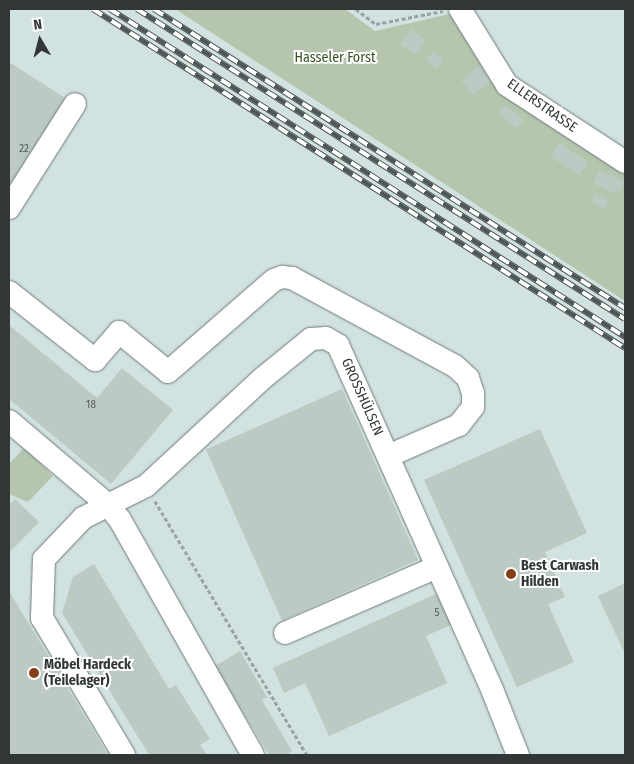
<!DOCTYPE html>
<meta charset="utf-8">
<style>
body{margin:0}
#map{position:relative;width:634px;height:764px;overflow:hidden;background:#d2e2e1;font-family:"Fira Sans Condensed",sans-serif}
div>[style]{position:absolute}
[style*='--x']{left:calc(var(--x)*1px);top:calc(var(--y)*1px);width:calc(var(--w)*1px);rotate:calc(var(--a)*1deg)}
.green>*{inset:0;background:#b6c6ae}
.building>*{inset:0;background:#bccac3;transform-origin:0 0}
.path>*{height:2.5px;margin-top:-1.25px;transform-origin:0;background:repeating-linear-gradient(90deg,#97a4a3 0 4px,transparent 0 6.5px)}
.roads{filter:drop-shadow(0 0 1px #6e7c7c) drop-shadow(0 0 1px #6e7c7c)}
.minor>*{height:22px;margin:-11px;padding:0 11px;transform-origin:11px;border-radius:11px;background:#fff}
.rail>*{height:5.5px;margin-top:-2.75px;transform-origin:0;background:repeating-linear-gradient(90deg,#fff 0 11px,#4e5656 0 22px);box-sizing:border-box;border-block:1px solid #4e5656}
.dots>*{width:14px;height:14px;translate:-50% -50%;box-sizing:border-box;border:2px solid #fff;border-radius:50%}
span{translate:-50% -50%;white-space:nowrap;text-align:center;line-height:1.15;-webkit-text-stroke:4px #fff;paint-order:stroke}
.number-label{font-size:11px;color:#545c5a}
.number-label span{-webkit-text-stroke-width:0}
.park-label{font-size:14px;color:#375425}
.street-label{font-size:14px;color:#313737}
.poi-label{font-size:14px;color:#313737;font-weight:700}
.left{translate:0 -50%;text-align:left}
.frame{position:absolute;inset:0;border:10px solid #313737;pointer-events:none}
.north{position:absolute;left:15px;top:15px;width:50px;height:50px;-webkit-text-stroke:4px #fff;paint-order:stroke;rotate:352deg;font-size:14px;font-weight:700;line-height:20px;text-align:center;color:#313737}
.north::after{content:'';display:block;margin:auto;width:18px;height:22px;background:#313737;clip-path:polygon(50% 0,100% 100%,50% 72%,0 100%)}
</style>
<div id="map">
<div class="green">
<i style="clip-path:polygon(175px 9px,345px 9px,375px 31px,458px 12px,505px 87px,625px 165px,625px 301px)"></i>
<i style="clip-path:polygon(24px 448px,53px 476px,28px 502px,9px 494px,9px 464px)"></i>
</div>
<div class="building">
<i style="left:412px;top:29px;width:18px;height:19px;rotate:38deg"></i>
<i style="left:434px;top:51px;width:14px;height:11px;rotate:45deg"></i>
<i style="clip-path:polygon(9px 62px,70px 101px,9px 197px)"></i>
<i style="left:483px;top:63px;width:19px;height:28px;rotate:51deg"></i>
<i style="left:505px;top:105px;width:24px;height:11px;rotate:38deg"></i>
<i style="left:559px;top:143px;width:35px;height:16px;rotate:33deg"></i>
<i style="clip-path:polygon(599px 171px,625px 181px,620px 191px,616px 190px,614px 194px,593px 183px)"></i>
<i style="left:595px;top:193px;width:16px;height:10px;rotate:27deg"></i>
<i style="clip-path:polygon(9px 325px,97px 398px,122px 368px,173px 410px,111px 484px,9px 399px)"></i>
<i style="left:342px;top:389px;width:187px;height:149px;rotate:66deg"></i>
<i style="clip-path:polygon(540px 429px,587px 533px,545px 552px,565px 597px,548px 604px,574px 662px,517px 687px,424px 480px)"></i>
<i style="clip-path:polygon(15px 499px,39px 522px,9px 553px,9px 505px)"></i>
<i style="clip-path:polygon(94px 564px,169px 689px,176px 685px,210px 739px,200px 745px,207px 755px,149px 755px,62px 613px,73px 577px)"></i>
<i style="clip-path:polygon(625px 583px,625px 654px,598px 596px)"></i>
<i style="clip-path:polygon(9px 591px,108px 755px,9px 755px)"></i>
<i style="clip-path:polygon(438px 593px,455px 623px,426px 636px,447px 683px,329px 736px,305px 683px,284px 693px,273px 668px)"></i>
<i style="clip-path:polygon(240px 651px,267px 697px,262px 700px,292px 751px,286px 755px,269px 755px,215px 666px)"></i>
</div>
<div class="path">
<i style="--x:356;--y:9;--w:25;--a:37"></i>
<i style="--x:376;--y:24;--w:68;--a:-11"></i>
<i style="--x:155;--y:501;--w:296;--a:59.1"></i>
</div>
<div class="roads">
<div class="minor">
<i style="--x:460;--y:9;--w:89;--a:58.3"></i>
<i style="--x:507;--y:85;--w:141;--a:33.1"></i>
<i style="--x:9;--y:208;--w:123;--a:-57.6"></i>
<i style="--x:9;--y:292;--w:110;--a:38.3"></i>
<i style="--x:95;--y:360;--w:37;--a:-49"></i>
<i style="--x:119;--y:332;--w:63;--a:39.2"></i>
<i style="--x:168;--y:372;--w:140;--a:-41"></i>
<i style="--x:274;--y:280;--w:9;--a:-21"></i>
<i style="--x:282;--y:277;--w:10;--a:6"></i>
<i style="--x:292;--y:278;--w:185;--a:28.4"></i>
<i style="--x:455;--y:366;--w:18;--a:43"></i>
<i style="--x:468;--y:378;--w:16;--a:72"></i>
<i style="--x:473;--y:393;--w:14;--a:90"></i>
<i style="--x:473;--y:407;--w:23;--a:128"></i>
<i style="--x:459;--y:425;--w:77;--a:156.4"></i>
<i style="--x:9;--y:421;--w:130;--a:40.3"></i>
<i style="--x:108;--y:505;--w:42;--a:-26.6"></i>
<i style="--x:146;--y:486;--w:159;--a:-42.7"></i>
<i style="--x:263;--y:378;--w:62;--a:-39.1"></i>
<i style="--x:311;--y:339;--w:15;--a:-4"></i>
<i style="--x:326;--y:338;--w:14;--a:30"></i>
<i style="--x:338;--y:345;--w:380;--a:65.9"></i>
<i style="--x:493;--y:692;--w:68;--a:68.4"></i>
<i style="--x:285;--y:633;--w:166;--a:-23.5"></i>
<i style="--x:124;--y:755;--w:160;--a:-120.9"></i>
<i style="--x:42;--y:618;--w:59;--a:-88.1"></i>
<i style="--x:44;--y:559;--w:57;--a:-46.4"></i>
<i style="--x:83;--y:518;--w:28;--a:-27"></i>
<i style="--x:108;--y:505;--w:19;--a:51"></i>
<i style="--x:120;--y:520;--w:270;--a:60.5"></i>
</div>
</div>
<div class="rail">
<i style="--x:93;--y:9;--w:631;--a:32.51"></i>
<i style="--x:110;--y:9;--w:611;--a:32.49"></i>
<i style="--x:137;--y:9;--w:578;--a:32.43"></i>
<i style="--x:154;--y:9;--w:558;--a:32.41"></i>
</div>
<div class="dots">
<i style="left:511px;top:574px;background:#843f17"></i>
<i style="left:34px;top:673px;background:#843f17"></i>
</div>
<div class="number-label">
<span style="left:24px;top:149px">22</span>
<span style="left:91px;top:405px">18</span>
<span style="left:437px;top:613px">5</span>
</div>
<div class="park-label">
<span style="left:335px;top:58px">Hasseler Forst</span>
</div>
<div class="street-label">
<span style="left:542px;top:106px;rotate:35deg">ELLERSTRASSE</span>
<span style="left:362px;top:397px;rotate:66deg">GROSSHÜLSEN</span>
</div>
<div class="poi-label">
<span class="left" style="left:521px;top:574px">Best Carwash<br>Hilden</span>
<span class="left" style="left:44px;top:673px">Möbel Hardeck<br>(Teilelager)</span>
</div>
<div class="frame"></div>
<div class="north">N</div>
</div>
